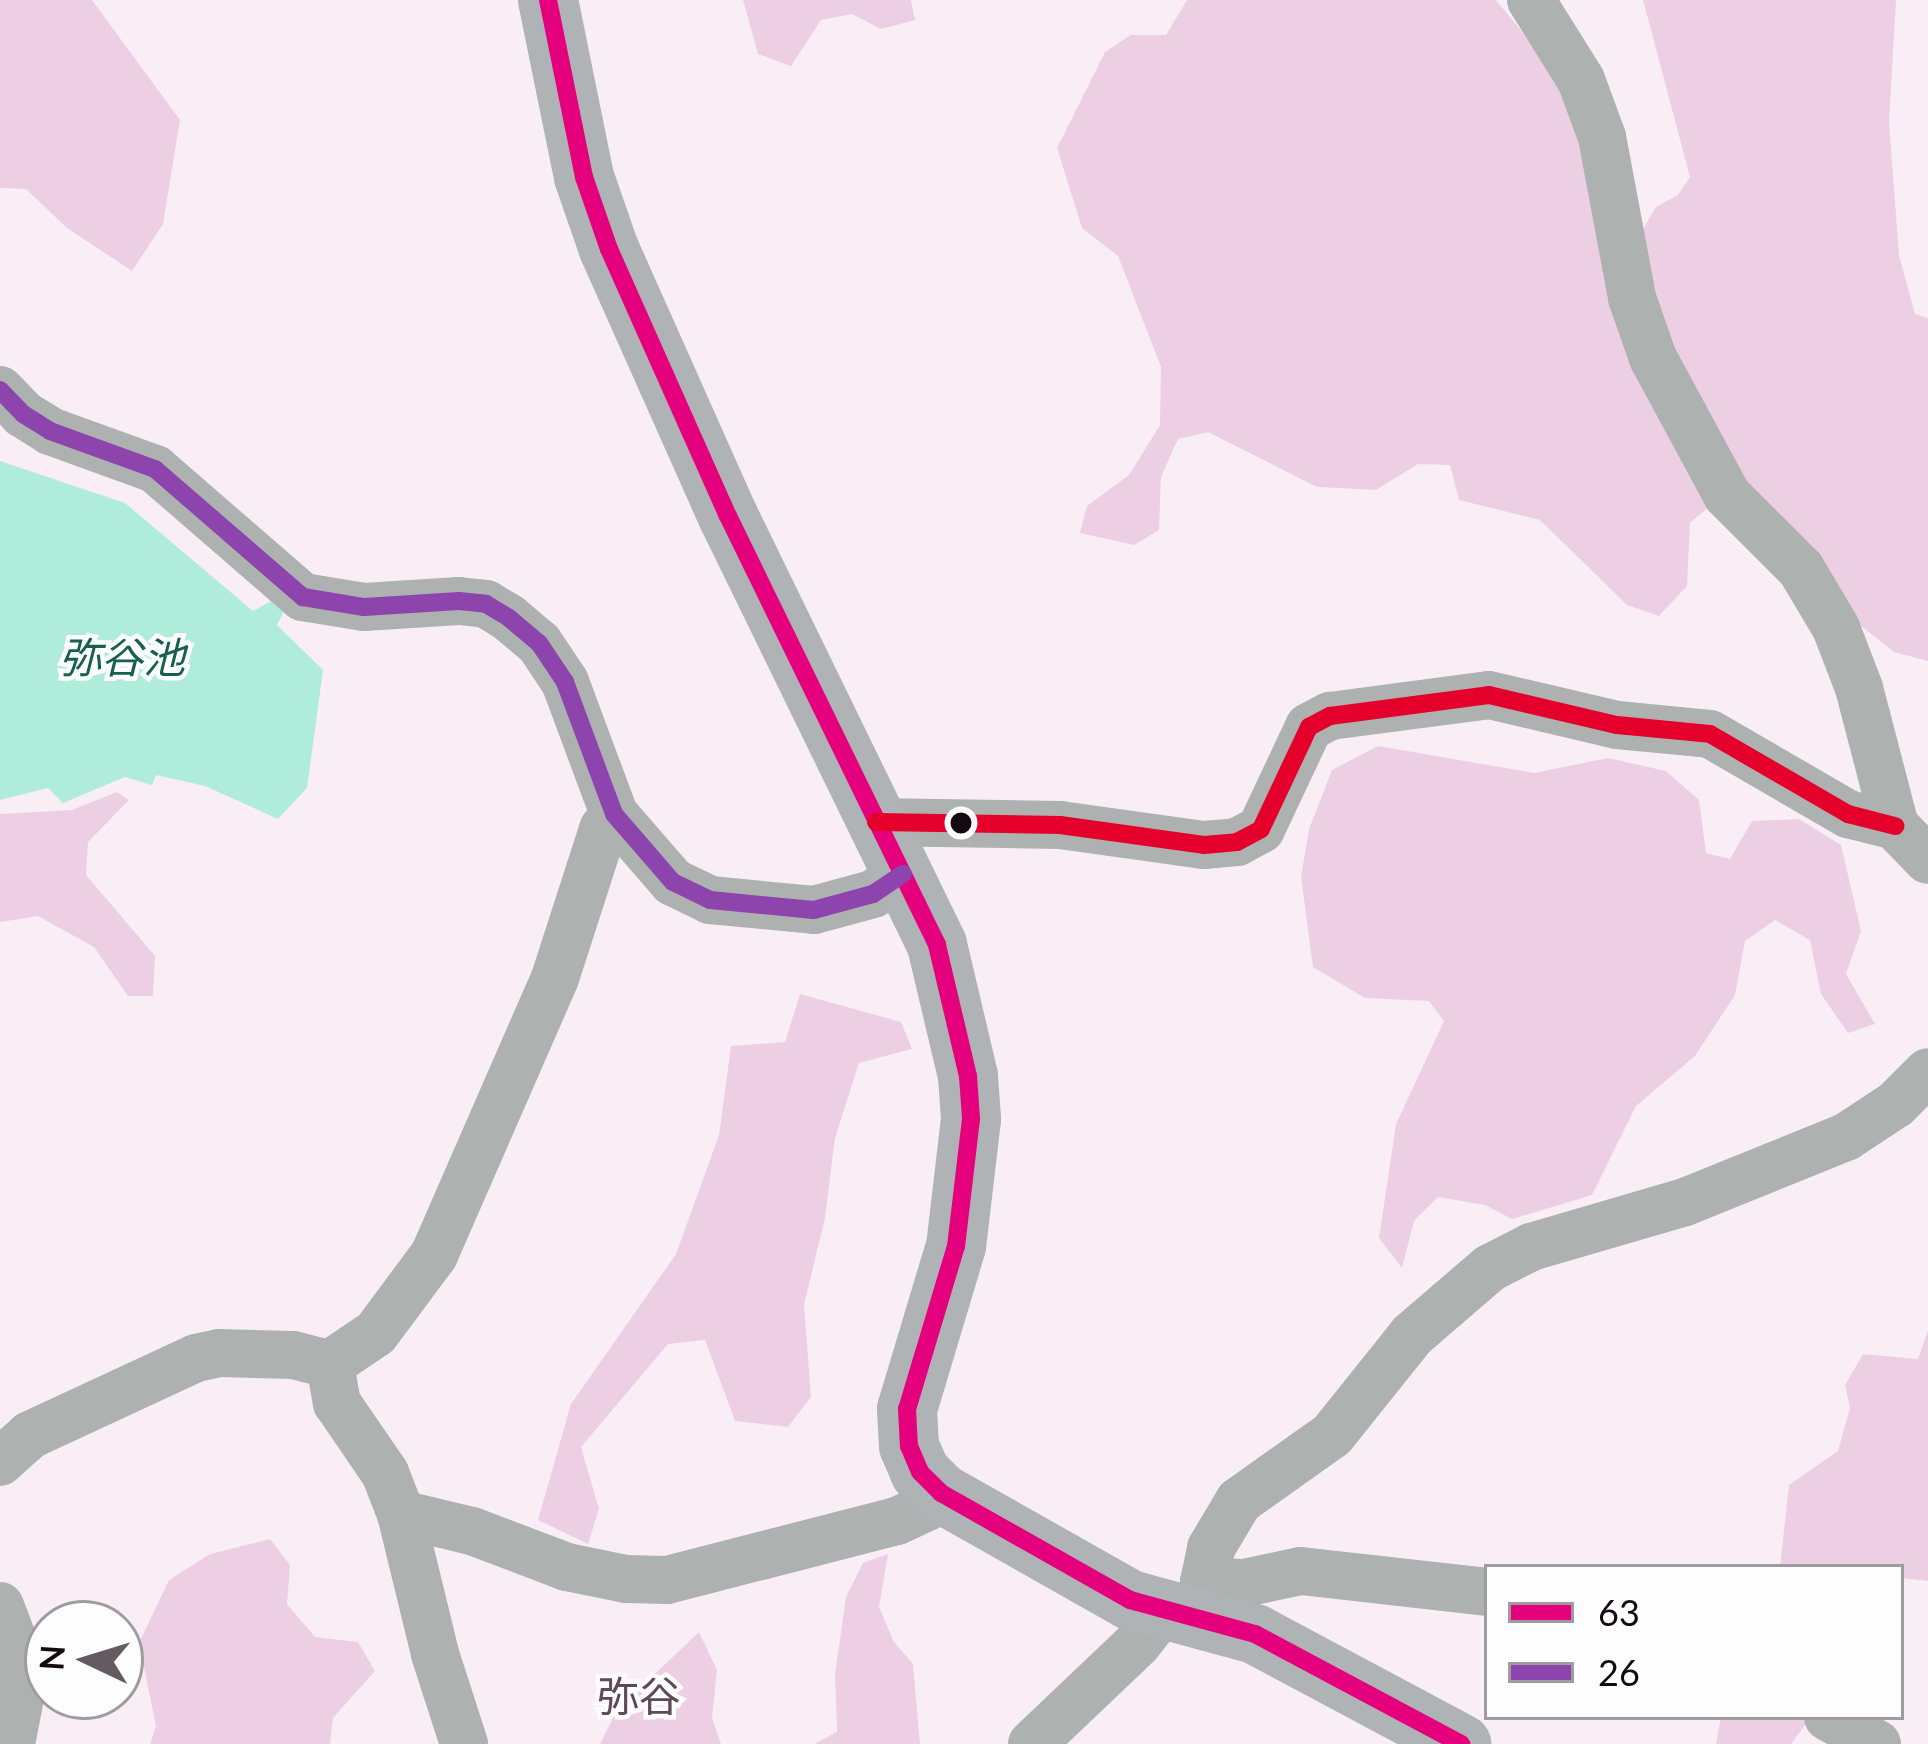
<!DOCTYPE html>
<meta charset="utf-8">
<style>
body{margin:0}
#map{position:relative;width:1928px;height:1744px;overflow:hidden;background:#faeef6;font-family:Lato,"Noto Sans JP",sans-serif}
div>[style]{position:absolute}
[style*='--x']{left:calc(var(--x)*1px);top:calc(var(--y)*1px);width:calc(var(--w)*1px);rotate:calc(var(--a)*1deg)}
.green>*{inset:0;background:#edcfe4}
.water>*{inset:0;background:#afedda}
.minor>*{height:48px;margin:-24px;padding:0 24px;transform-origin:24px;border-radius:24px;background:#adb2b1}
.major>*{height:60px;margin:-30px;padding:0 30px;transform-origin:30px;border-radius:30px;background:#afb3b5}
.bus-1>*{height:18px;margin:-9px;padding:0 9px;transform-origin:9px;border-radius:9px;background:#e5007d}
.bus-2>*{height:18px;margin:-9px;padding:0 9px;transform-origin:9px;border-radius:9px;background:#8e44ad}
.bus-3>*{height:18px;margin:-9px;padding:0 9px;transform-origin:9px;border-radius:9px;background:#e4002b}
.dots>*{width:33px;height:33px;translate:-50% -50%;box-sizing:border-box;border:6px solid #fdfdfd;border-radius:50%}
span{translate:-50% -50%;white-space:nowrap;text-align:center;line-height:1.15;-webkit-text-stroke:9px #fdfdfd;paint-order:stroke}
.water-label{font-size:42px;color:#16614d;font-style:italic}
.neighbourhood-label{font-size:42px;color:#5f4959}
.legend{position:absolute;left:1484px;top:1564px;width:420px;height:156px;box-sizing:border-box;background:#fdfdfd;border:3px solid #9f9c9f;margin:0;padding:15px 21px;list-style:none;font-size:36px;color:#130a11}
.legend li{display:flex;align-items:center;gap:24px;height:60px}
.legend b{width:60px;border:3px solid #9f9c9f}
.north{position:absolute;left:24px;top:1600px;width:120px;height:120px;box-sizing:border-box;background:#fdfdfd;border:3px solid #9f9c9f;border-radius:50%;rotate:274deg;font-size:33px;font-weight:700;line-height:48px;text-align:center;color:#130a11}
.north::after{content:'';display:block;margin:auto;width:42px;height:54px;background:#645a61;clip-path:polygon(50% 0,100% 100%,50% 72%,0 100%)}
</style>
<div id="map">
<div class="green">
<i style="clip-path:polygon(0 0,92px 0,180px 120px,163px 224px,132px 271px,67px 228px,26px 189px,0 188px)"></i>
<i style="clip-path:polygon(743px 0,911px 0,915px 20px,881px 29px,852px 14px,821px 20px,791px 66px,758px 54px)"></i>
<i style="clip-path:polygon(1187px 0,1496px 0,1579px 102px,1638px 238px,1656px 207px,1678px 195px,1690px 177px,1643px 0,1896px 0,1889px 122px,1899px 255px,1915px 314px,1928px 318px,1928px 661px,1894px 652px,1710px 506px,1690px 523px,1687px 586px,1659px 616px,1627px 605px,1540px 520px,1459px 500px,1450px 465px,1418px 464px,1376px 490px,1317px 487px,1208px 432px,1178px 439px,1161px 477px,1159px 530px,1134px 545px,1080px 533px,1087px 506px,1129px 475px,1160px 425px,1161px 367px,1118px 256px,1082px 228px,1057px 148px,1105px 52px,1131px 35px,1166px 35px)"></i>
<i style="clip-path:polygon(1378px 746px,1534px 773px,1608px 758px,1666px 771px,1699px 800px,1706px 853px,1730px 859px,1752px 821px,1799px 819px,1841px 845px,1861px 931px,1846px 974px,1875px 1024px,1848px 1033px,1821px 994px,1810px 940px,1775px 920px,1745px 941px,1735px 995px,1695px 1056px,1636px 1106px,1592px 1195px,1512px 1219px,1485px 1205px,1438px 1197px,1414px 1221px,1402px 1268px,1379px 1238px,1396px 1124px,1444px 1021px,1429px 1001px,1365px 998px,1313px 967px,1301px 877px,1309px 829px,1332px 770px)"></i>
<i style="clip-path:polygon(117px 792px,129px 800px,88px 842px,86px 875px,155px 956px,153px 996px,128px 996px,94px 947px,38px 916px,0 922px,0 814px,72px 810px)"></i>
<i style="clip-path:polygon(800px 994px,901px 1022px,912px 1049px,859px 1063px,835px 1138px,825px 1218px,804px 1305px,811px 1397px,788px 1427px,735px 1421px,705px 1340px,668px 1344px,581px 1447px,599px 1509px,588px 1544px,538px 1520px,571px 1404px,676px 1254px,719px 1135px,731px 1046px,785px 1042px)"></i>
<i style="clip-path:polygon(1928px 1330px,1928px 1581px,1901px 1578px,1901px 1567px,1780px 1567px,1789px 1485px,1838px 1451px,1850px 1408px,1845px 1385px,1863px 1354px,1918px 1359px)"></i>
<i style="clip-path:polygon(270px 1539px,290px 1565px,287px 1604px,315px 1637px,358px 1642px,375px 1671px,333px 1718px,330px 1744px,150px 1744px,156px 1726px,139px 1643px,169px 1580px,210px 1554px)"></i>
<i style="clip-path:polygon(888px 1554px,879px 1607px,894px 1642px,913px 1664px,920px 1744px,814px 1744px,837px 1732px,835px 1674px,846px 1597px,863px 1563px)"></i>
<i style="clip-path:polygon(699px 1632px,717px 1670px,712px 1718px,721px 1744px,600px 1744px,617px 1710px)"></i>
<i style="clip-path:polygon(1721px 1717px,1811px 1717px,1791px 1744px,1716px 1744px)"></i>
</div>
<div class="water">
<i style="clip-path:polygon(0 461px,125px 503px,253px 611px,275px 599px,286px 607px,277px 625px,323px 670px,307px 788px,278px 819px,205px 786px,156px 775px,152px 785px,125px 777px,63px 803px,48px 788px,0 800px)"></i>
</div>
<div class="minor">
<i style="--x:1531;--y:0;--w:94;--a:58"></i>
<i style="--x:1581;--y:80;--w:61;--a:69.8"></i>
<i style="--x:1602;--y:137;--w:164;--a:79.4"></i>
<i style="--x:1632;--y:298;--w:64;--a:70.7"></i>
<i style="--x:1653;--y:358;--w:156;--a:61.6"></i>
<i style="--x:1727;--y:495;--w:105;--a:45"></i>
<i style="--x:1801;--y:569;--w:69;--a:59.3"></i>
<i style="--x:1836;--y:628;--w:64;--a:69"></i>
<i style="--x:1859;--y:688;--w:143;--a:75.4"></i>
<i style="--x:1895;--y:826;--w:47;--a:45.9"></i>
<i style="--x:0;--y:390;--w:33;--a:46"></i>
<i style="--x:23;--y:414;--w:32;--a:32"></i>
<i style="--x:50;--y:431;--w:112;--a:19.9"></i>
<i style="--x:155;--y:469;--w:196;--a:40.9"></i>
<i style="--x:303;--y:597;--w:62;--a:9.3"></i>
<i style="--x:364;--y:607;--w:95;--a:-3.6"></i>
<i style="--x:459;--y:601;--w:27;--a:6"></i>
<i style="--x:486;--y:604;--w:27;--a:31"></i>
<i style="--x:509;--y:618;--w:39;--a:40"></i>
<i style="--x:539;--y:643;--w:47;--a:56.3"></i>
<i style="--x:565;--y:682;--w:141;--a:69.6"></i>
<i style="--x:614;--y:814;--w:90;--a:49.1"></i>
<i style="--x:673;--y:882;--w:41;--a:25.9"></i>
<i style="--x:710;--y:900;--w:104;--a:5.5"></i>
<i style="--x:814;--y:910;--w:61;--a:-15.2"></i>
<i style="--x:873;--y:894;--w:36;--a:-34"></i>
<i style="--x:876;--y:822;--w:184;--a:0.9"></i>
<i style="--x:1060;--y:825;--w:145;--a:7.9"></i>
<i style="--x:1204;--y:845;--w:33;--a:-5"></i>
<i style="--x:1237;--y:842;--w:27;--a:-28"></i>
<i style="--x:1261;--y:829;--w:113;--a:-64.8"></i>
<i style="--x:1309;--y:727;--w:24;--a:-28"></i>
<i style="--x:1330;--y:716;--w:160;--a:-7.5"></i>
<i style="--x:1489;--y:695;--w:131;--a:13.2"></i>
<i style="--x:1617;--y:725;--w:93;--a:5.5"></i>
<i style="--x:1710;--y:734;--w:160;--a:30.1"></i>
<i style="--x:1848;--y:814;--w:49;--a:14.3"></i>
<i style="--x:330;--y:1364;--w:40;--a:80"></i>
<i style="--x:337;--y:1403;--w:85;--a:55.6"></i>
<i style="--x:385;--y:1473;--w:44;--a:68.7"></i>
<i style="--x:401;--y:1514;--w:144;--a:76.3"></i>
<i style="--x:435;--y:1654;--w:95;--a:72.1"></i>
<i style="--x:0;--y:1462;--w:40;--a:-42"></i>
<i style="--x:30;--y:1435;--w:183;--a:-24.9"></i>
<i style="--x:196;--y:1358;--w:24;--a:-12"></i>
<i style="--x:219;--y:1353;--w:74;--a:1.5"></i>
<i style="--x:293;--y:1355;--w:38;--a:14"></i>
<i style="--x:330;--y:1364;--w:55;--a:-34"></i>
<i style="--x:376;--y:1333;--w:97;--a:-53.4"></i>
<i style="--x:434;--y:1255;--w:302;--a:-66.4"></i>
<i style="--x:555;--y:978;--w:157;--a:-72.1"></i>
<i style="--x:603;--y:829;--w:19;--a:-54"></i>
<i style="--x:401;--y:1514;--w:73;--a:13.5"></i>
<i style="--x:472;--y:1531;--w:102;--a:20.8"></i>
<i style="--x:567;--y:1567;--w:60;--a:11.5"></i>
<i style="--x:626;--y:1579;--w:41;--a:1.4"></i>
<i style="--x:667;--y:1580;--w:237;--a:-14.4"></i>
<i style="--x:897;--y:1521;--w:33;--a:-25"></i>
<i style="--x:927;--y:1507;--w:20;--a:-45"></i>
<i style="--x:1204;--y:1582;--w:35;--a:-78"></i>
<i style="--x:1211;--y:1548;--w:55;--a:-59.2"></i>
<i style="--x:1239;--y:1501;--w:114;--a:-35.4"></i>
<i style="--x:1332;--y:1435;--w:128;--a:-51.3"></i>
<i style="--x:1412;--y:1335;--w:103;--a:-40.7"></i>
<i style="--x:1490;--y:1268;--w:46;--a:-27.1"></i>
<i style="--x:1531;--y:1247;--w:160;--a:-16.3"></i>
<i style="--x:1685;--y:1202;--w:174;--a:-22"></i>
<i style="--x:1846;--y:1137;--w:60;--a:-33.4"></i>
<i style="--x:1896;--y:1104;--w:45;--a:-45"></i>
<i style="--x:0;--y:1606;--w:53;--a:69.2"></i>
<i style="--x:19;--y:1656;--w:31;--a:84"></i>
<i style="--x:22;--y:1687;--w:58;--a:100.9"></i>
<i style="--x:1200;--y:1608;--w:26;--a:-81"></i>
<i style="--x:1204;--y:1582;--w:40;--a:1.4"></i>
<i style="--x:1244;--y:1583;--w:58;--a:-11.9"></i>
<i style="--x:1301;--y:1571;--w:187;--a:6.4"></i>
<i style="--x:1828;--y:1717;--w:56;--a:28.9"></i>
<i style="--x:1032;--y:1744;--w:146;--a:-43.6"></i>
<i style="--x:1138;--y:1643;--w:41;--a:-52"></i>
</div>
<div class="major">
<i style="--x:548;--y:0;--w:181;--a:78.5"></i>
<i style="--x:584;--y:177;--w:76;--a:70.9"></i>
<i style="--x:609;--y:249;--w:292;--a:66"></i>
<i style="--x:728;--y:516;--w:477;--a:64"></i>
<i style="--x:937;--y:945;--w:135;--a:76.7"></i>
<i style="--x:968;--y:1076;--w:43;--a:86"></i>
<i style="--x:971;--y:1119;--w:128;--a:96.7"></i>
<i style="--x:956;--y:1246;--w:170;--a:106.7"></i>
<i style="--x:907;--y:1409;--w:37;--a:87"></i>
<i style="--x:909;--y:1446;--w:28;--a:67"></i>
<i style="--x:920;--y:1472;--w:30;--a:45"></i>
<i style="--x:941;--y:1493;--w:217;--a:29.5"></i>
<i style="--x:1130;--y:1600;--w:130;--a:15.2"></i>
<i style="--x:1255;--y:1634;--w:234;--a:28.1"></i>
</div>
<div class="bus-1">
<i style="--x:548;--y:0;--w:181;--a:78.5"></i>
<i style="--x:584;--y:177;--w:76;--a:70.9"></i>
<i style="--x:609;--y:249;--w:292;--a:66"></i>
<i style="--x:728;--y:516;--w:477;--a:64"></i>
<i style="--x:937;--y:945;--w:135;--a:76.7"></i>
<i style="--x:968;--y:1076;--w:43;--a:86"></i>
<i style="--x:971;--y:1119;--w:128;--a:96.7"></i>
<i style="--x:956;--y:1246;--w:170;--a:106.7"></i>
<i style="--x:907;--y:1409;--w:37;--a:87"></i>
<i style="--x:909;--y:1446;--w:28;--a:67"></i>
<i style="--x:920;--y:1472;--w:30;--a:45"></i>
<i style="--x:941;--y:1493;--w:217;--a:29.5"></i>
<i style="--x:1130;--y:1600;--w:130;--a:15.2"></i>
<i style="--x:1255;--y:1634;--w:234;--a:28.1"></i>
</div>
<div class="bus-2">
<i style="--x:0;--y:390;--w:33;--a:46"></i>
<i style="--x:23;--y:414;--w:32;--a:32"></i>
<i style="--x:50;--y:431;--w:112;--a:19.9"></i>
<i style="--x:155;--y:469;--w:196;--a:40.9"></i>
<i style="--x:303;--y:597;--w:62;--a:9.3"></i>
<i style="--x:364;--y:607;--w:95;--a:-3.6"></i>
<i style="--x:459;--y:601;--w:27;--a:6"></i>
<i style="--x:486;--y:604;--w:27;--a:31"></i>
<i style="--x:509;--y:618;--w:39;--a:40"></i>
<i style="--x:539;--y:643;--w:47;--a:56.3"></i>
<i style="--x:565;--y:682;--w:141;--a:69.6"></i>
<i style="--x:614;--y:814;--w:90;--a:49.1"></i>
<i style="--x:673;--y:882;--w:41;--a:25.9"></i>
<i style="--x:710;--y:900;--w:104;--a:5.5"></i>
<i style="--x:814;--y:910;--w:61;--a:-15.2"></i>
<i style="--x:873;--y:894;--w:36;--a:-34"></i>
</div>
<div class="bus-3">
<i style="--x:876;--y:822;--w:184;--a:0.9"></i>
<i style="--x:1060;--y:825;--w:145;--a:7.9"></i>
<i style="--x:1204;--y:845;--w:33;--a:-5"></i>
<i style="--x:1237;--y:842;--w:27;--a:-28"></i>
<i style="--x:1261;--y:829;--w:113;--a:-64.8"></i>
<i style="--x:1309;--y:727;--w:24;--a:-28"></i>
<i style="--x:1330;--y:716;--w:160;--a:-7.5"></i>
<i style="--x:1489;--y:695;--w:131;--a:13.2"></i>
<i style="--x:1617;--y:725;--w:93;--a:5.5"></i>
<i style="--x:1710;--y:734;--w:160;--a:30.1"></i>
<i style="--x:1848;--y:814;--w:49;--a:14.3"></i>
</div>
<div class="dots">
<i style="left:961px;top:823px;background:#130a11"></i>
</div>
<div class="water-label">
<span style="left:122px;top:657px">弥谷池</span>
</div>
<div class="neighbourhood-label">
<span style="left:639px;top:1696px">弥谷</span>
</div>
<ul class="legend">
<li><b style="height:15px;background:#e5007d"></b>63</li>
<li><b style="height:15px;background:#8e44ad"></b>26</li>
</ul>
<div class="north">N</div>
</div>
